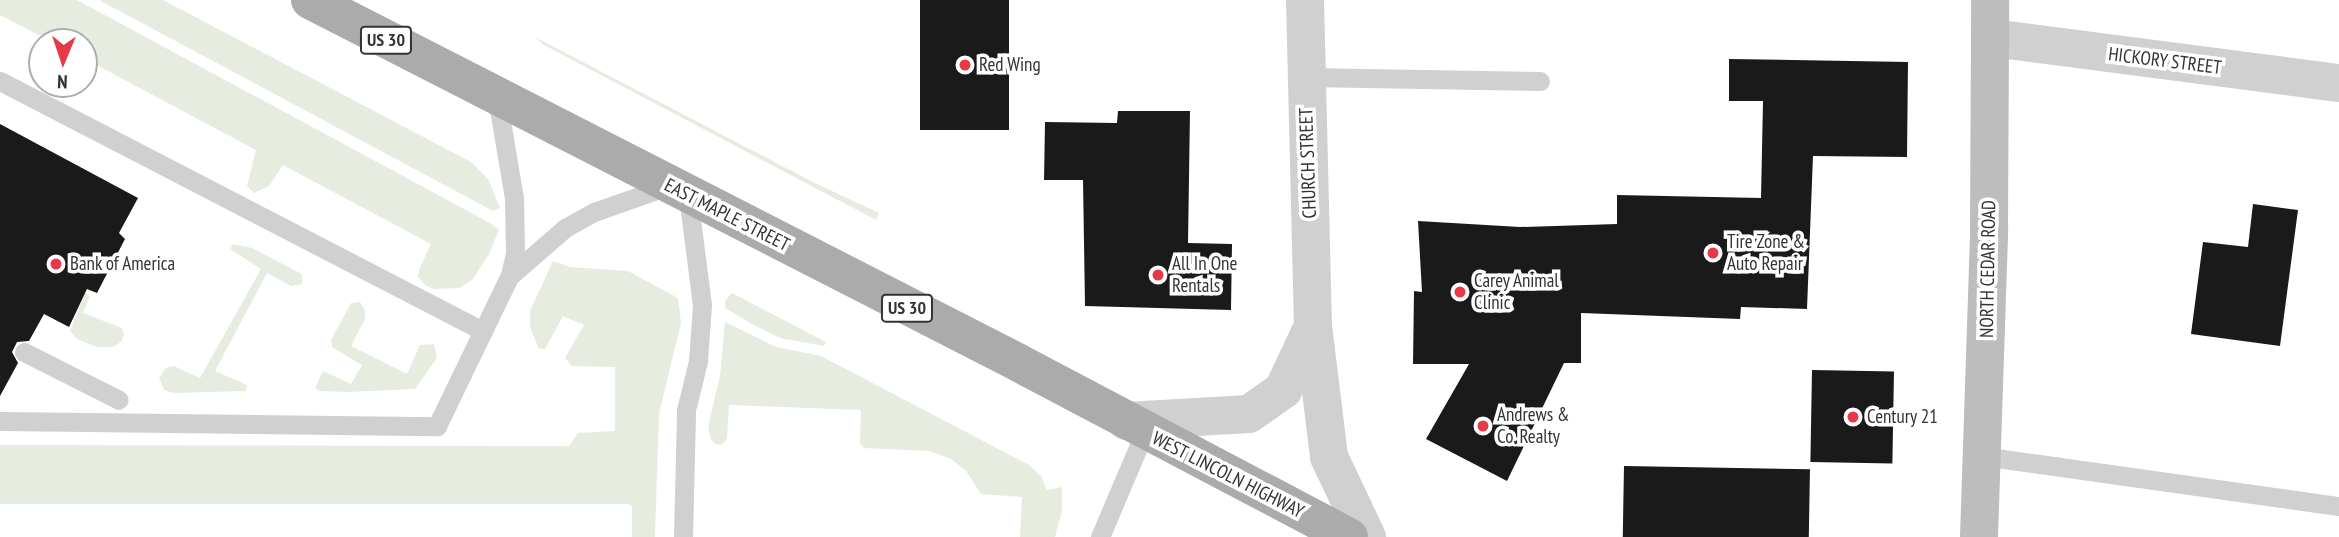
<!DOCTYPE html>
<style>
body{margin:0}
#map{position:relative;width:2339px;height:537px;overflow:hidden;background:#fff;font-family:"PT Sans Narrow",sans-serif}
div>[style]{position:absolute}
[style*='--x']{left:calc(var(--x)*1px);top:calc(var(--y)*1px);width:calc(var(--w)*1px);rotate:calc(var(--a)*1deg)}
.green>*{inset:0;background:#e6ecdf}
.building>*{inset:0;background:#1a1a1a;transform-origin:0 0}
.lane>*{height:19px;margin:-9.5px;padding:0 9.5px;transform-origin:9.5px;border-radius:9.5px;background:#d0d0d0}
.street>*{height:38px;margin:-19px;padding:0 19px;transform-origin:19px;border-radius:19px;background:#d0d0d0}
.secondary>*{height:38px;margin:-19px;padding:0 19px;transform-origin:19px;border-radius:19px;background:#bdbdbd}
.primary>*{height:38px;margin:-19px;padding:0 19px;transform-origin:19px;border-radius:19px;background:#ababab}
.dots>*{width:19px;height:19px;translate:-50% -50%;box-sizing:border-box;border:4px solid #fff;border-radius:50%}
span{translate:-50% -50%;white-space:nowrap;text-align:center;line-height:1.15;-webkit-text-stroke:7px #fff;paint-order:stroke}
.shield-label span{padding:2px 5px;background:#fff;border:2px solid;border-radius:5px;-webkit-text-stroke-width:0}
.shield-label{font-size:18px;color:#333;font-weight:700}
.street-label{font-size:19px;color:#333}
.poi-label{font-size:19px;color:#333}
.left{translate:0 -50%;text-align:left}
.north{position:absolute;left:28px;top:28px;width:70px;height:70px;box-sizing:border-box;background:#fff;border:2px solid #adadad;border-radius:50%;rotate:182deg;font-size:19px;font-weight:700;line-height:28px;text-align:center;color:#333}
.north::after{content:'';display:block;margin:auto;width:24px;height:32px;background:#e63946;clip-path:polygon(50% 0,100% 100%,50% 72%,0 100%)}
</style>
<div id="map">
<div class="green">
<i style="clip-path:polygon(0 0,77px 0,490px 223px,499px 230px,489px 254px,473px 279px,459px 288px,433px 289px,425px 285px,418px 277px,419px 270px,431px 244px,283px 165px,269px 186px,254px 193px,247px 186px,256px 150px,91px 62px,84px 75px,84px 42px,52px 42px,0 15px)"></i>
<i style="clip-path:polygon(99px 0,163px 0,471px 162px,488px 179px,500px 208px,493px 211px)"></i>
<i style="clip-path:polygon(535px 37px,815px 183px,879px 213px,876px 220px,544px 45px)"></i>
<i style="clip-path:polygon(233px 244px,252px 248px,302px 274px,302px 284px,291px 286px,267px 273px,215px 371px,247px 385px,246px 391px,174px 393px,164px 390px,159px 378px,166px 368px,174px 366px,200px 378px,261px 269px,230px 249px)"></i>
<i style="clip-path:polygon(553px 261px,570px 267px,628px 271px,678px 298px,681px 323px,659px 414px,655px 537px,632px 537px,632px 506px,628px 504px,0 504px,0 445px,569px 446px,578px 433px,615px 431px,615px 367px,572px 366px,565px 358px,584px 325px,563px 316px,545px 349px,539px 349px,530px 327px,530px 311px)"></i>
<i style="clip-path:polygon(85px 293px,90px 296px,83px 313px,122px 328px,124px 335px,121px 342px,113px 347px,97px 347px,77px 339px,70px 331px)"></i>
<i style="clip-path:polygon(732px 293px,826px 342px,824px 346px,780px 338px,750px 323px,725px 308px,725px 301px)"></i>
<i style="clip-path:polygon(360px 302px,365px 310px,365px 319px,351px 346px,407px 374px,420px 345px,434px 344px,437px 358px,415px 389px,348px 392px,320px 391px,315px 388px,323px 371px,351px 384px,362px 365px,332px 347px,331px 340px,351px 303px)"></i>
<i style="clip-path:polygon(725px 322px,776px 347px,821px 356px,1029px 465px,1041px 476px,1047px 490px,1062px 487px,1062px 511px,1055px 537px,1020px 537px,1022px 497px,981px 494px,966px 471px,951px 459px,929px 451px,864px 448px,860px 444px,861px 410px,729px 405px,727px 439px,721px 445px,715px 444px,711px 440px,708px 427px,720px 376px)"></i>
</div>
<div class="building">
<i style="left:920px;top:0;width:89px;height:130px"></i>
<i style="clip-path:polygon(1729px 59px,1908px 62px,1907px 157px,1813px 156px,1807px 309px,1741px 307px,1740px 319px,1581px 313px,1581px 363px,1564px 363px,1507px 481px,1426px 439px,1469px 364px,1413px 364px,1414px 291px,1422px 292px,1418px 221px,1520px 227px,1617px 224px,1617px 195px,1761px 198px,1763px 101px,1729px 101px)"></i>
<i style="clip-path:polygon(1118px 111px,1190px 111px,1188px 243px,1232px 244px,1231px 310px,1085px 306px,1083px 180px,1044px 180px,1045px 122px,1117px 123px)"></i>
<i style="clip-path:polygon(0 124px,138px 198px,119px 233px,125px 239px,97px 293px,87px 289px,69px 327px,44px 314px,29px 341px,17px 342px,12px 352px,18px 363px,0 396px)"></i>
<i style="clip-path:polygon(2253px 204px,2298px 210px,2280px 346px,2191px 334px,2203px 242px,2248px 247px)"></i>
<i style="left:1812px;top:370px;width:82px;height:92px;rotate:1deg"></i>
<i style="left:1624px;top:466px;width:186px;height:71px;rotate:1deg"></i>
</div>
<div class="lane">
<i style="--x:1305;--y:77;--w:235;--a:1"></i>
<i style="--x:0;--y:81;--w:544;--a:27.37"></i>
<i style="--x:511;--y:275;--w:72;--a:-41"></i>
<i style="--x:565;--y:228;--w:33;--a:-29"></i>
<i style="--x:594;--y:212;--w:78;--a:-19.4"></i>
<i style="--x:24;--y:352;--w:106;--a:26.8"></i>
<i style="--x:0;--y:421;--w:437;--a:0.7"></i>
<i style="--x:437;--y:426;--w:168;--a:-64.2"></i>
<i style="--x:510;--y:275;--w:22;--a:-77"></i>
<i style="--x:515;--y:254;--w:56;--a:-91"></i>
<i style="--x:514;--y:198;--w:102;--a:-99.6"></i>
<i style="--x:1982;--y:456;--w:360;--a:8"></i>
<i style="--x:683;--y:537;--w:127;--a:-88.6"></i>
<i style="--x:686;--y:410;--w:50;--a:-76.2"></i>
<i style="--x:698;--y:361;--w:56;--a:-85.9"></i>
<i style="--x:702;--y:305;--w:111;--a:-97.3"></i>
<i style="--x:1100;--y:537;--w:115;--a:-67"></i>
</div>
<div class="street">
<i style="--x:1305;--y:0;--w:326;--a:88.6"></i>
<i style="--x:1313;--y:326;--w:132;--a:83"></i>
<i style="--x:1329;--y:457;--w:89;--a:64.6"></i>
<i style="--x:1992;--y:38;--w:350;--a:7.4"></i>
<i style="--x:1126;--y:421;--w:123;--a:-3.3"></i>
<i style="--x:1249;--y:414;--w:42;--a:-35.2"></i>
<i style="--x:1283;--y:390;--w:71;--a:-64.9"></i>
</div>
<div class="secondary">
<i style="--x:1979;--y:537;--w:309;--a:-88.1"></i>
<i style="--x:1989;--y:228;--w:228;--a:-89.7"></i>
</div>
<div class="primary">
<i style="--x:310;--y:0;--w:797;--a:27.11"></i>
<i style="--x:1019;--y:363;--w:373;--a:27.8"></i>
</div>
<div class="dots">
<i style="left:965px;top:65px;background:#e63946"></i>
<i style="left:1713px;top:253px;background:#e63946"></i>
<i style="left:56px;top:264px;background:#e63946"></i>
<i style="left:1158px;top:275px;background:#e63946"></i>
<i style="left:1460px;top:292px;background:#e63946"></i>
<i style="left:1853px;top:417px;background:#e63946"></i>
<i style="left:1483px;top:426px;background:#e63946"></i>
</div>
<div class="shield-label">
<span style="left:386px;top:40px">US 30</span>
<span style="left:907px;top:308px">US 30</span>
</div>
<div class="street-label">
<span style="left:2165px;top:61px;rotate:7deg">HICKORY STREET</span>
<span style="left:1308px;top:163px;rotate:-92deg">CHURCH STREET</span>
<span style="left:727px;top:215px;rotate:27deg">EAST MAPLE STREET</span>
<span style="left:1988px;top:269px;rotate:-89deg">NORTH CEDAR ROAD</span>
<span style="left:1228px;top:475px;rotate:27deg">WEST LINCOLN HIGHWAY</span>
</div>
<div class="poi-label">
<span class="left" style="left:979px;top:65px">Red Wing</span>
<span class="left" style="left:1727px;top:253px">Tire Zone &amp;<br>Auto Repair</span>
<span class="left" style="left:70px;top:264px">Bank of America</span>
<span class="left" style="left:1172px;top:275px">All In One<br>Rentals</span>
<span class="left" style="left:1474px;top:292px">Carey Animal<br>Clinic</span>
<span class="left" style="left:1497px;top:426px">Andrews &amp;<br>Co. Realty</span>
<span class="left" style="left:1867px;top:417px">Century 21</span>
</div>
<div class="north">N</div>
</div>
